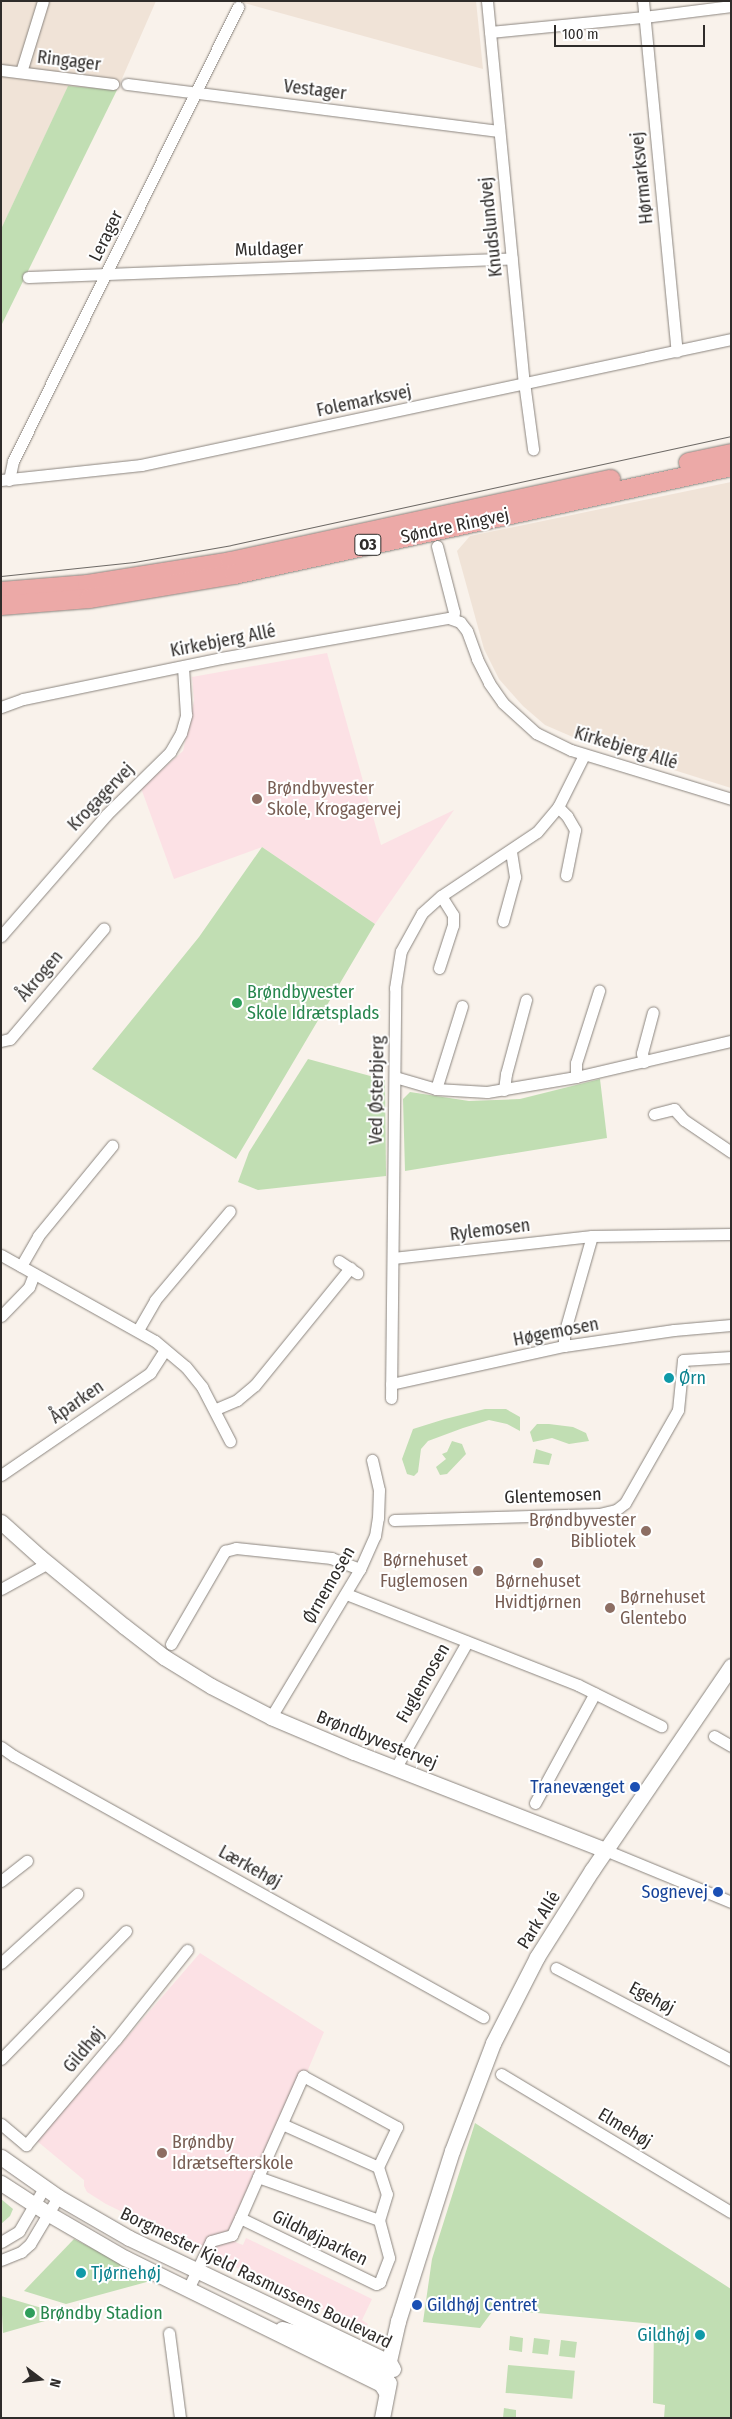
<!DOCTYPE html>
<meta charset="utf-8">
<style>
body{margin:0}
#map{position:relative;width:732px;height:2419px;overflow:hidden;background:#f9f2eb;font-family:"Fira Sans Condensed",sans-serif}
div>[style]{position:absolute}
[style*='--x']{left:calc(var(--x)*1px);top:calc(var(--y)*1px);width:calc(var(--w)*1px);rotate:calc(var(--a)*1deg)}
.built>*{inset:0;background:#f0e3d7}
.education>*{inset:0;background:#fce1e5}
.green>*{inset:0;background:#c1deb3;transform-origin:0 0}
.roads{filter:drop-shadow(0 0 1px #8b857f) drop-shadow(0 0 1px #8b857f)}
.minor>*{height:11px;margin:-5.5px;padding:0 5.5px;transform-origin:5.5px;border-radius:5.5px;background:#fff}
.tertiary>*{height:15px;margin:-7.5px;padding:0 7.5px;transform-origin:7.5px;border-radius:7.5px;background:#fff}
.primary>*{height:19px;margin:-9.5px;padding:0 9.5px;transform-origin:9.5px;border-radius:9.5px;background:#eca9a7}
.tram>*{height:1px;margin:-0.5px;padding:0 0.5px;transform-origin:0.5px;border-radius:0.5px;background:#6e6a66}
.dots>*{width:14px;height:14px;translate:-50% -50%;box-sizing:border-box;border:2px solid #fff;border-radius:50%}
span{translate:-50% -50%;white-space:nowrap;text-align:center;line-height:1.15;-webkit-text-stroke:4px #fff;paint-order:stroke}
.shield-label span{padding:1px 4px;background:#fff;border:1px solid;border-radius:4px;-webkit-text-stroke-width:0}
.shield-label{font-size:16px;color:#2f2c2a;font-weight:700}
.street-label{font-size:18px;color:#2f2c2a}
.education-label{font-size:18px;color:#785e54}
.left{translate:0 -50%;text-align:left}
.right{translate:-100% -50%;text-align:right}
.leisure-label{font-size:18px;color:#27864d}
.culture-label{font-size:18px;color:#0d838f}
.transit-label{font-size:18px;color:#164399}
.frame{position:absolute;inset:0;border:2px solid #2f2c2a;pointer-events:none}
.north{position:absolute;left:15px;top:2354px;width:50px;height:50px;-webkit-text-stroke:4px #fff;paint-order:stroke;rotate:105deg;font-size:14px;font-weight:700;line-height:20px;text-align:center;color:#2f2c2a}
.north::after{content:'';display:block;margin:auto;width:18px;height:22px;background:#2f2c2a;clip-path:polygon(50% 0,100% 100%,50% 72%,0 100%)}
.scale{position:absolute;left:554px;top:25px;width:151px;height:22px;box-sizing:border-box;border:2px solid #2f2c2a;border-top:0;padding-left:6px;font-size:15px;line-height:18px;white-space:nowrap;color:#2f2c2a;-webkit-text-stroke:4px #fff;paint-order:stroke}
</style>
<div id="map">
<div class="built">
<i style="clip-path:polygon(1px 1px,156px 1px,117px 90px,68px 87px,1px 229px)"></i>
<i style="clip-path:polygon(237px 1px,476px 1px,483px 69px)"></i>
<i style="clip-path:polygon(731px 482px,731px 788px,582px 741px,545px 725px,523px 706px,499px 679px,484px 649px,457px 551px,470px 536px)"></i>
</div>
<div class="education">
<i style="clip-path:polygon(327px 653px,381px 845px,454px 810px,375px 924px,262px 847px,174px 879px,141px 788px,183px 751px,194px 701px,192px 677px)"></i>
<i style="clip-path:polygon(200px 1953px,324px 2032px,235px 2242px,243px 2245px,246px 2238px,372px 2299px,362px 2320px,368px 2324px,365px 2330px,339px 2318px,340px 2315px,334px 2312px,332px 2314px,106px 2204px,87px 2192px,84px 2186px,84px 2180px,37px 2141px)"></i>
</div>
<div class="green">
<i style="clip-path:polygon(68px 86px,117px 90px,1px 326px,1px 229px)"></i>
<i style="clip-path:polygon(262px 847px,375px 924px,236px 1159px,92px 1069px,199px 937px)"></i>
<i style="clip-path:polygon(308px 1059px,385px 1080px,386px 1176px,258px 1190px,238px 1182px,249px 1152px)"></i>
<i style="clip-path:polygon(600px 1079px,607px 1138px,405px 1171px,403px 1099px,410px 1092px,469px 1101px,520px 1099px)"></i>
<i style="clip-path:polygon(485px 1409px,506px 1409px,520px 1417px,520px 1431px,507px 1424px,489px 1420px,463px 1428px,428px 1441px,421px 1449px,418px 1472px,414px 1476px,407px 1474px,402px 1459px,413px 1429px,445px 1419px)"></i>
<i style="clip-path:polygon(537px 1424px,549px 1424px,573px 1427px,586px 1433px,589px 1441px,569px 1444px,552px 1438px,533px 1442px,530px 1432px)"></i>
<i style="clip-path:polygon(452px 1441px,462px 1444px,466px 1454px,447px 1474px,440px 1475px,436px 1467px,446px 1459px,442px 1454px,447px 1452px)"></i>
<i style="clip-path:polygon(536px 1449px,552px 1454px,549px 1465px,533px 1463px)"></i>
<i style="clip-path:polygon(475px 2123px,731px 2289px,731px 2418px,664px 2418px,665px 2405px,653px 2403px,654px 2324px,494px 2309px,480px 2328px,423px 2322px,432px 2259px)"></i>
<i style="clip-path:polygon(1px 2199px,13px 2209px,10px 2216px,1px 2224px)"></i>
<i style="clip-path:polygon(74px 2239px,154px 2280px,66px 2304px,24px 2291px)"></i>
<i style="clip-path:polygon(1px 2296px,52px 2311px,66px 2315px,3px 2333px)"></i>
<i style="clip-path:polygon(510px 2336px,523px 2338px,522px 2352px,509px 2350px)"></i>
<i style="left:534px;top:2338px;width:16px;height:15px;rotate:7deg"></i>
<i style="left:561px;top:2340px;width:16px;height:16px;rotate:7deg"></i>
<i style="left:508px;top:2365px;width:67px;height:28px;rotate:5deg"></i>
<i style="clip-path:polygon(504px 2408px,516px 2410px,516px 2418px,503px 2418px)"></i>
</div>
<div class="roads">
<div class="minor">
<i style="--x:487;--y:1;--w:383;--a:84.5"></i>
<i style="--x:524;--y:382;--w:68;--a:82.3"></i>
<i style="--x:643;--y:1;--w:352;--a:84.5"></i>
<i style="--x:490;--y:32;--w:155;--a:-5.6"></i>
<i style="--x:644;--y:17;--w:88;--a:-7.2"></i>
<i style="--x:1;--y:70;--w:113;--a:7.1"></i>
<i style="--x:21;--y:72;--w:74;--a:-72.8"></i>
<i style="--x:127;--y:84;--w:375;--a:7.2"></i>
<i style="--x:28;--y:277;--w:484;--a:-2.2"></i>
<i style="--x:1;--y:480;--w:141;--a:-6.1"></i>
<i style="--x:141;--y:465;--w:603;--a:-12.05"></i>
<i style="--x:9;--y:480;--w:19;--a:-78"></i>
<i style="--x:13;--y:461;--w:507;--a:-63.64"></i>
<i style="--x:437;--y:546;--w:68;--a:75.6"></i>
<i style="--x:454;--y:612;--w:7;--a:98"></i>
<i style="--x:1;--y:707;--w:23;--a:-20"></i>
<i style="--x:23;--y:699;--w:202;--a:-11.7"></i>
<i style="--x:221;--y:658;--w:231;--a:-10"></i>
<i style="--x:449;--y:618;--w:12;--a:20"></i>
<i style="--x:460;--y:622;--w:11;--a:52"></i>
<i style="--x:467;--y:631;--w:30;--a:70"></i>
<i style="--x:477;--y:659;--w:27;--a:63"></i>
<i style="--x:489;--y:683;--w:24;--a:55"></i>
<i style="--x:503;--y:703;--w:45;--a:42.3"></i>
<i style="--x:536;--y:733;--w:39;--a:26"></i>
<i style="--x:571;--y:750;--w:167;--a:17"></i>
<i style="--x:558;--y:807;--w:13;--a:45"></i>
<i style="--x:567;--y:816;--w:16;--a:60"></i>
<i style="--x:575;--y:830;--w:46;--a:101.3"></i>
<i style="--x:503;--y:921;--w:46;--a:-74.7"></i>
<i style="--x:515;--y:877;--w:26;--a:-99"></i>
<i style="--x:1;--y:936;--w:160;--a:-49"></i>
<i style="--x:106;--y:815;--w:90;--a:-44.5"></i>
<i style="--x:170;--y:752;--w:22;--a:-60"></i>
<i style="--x:181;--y:733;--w:19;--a:-74"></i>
<i style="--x:186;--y:715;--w:48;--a:-93.6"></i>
<i style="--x:439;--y:968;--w:45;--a:-72"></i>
<i style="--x:453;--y:925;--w:10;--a:-90"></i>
<i style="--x:453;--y:915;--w:22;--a:-122"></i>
<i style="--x:1;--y:1041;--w:9;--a:-13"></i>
<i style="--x:10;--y:1039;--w:145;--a:-49.7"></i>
<i style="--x:644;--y:1062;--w:9;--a:-103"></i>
<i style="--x:642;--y:1053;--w:42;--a:-75"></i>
<i style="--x:395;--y:1077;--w:43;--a:16.3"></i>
<i style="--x:436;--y:1089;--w:51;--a:3.4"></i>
<i style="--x:487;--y:1092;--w:90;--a:-9.6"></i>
<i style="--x:576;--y:1077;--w:159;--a:-13.1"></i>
<i style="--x:576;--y:1077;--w:14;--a:-90"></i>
<i style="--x:576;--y:1063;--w:76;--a:-72.3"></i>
<i style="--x:436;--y:1089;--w:87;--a:-72.6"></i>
<i style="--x:504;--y:1090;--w:16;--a:-83"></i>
<i style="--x:506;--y:1074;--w:77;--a:-74.9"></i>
<i style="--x:654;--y:1114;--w:21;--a:-14"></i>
<i style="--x:674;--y:1109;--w:15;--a:48"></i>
<i style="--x:684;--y:1120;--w:57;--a:34.2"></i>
<i style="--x:1;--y:1255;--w:176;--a:29.2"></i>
<i style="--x:155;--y:1341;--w:40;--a:40"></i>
<i style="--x:186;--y:1367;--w:26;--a:51"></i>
<i style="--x:202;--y:1387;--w:61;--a:62.6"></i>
<i style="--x:393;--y:1258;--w:200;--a:-6.3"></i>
<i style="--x:592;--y:1236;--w:139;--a:-0.8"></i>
<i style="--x:339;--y:1261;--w:22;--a:34"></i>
<i style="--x:21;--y:1266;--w:34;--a:-60"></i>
<i style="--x:38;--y:1236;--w:117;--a:-50.6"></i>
<i style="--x:1;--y:1316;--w:40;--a:-46"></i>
<i style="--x:29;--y:1287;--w:14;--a:-69"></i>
<i style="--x:138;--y:1330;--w:34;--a:-60"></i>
<i style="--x:155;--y:1300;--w:116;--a:-49.9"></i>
<i style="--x:564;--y:1346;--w:12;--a:-90"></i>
<i style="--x:564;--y:1334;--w:102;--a:-74.1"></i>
<i style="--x:391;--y:1384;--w:177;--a:-12.4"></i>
<i style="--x:564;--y:1346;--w:111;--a:-8.3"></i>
<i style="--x:674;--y:1330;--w:57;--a:-5"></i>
<i style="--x:391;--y:1398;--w:410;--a:-89.4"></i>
<i style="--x:395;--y:988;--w:37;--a:-81"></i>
<i style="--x:401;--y:951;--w:43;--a:-61.1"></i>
<i style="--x:422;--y:913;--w:25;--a:-42"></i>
<i style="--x:441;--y:896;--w:115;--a:-33.7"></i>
<i style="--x:537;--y:832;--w:33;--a:-50"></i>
<i style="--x:558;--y:807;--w:58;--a:-63.4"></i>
<i style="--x:216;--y:1409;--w:23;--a:-23"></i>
<i style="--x:237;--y:1400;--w:23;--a:-40"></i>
<i style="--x:255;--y:1385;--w:151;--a:-50.9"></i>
<i style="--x:1;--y:1475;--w:181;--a:-34.4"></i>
<i style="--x:150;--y:1373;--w:27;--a:-57"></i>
<i style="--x:394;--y:1520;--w:205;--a:-1.7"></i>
<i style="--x:599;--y:1514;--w:17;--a:-13"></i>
<i style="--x:616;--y:1510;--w:11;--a:-38"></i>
<i style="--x:625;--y:1503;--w:107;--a:-60.3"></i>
<i style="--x:678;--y:1410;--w:50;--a:-84.3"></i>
<i style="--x:683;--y:1360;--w:48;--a:-3.6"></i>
<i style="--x:1;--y:1589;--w:54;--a:-29"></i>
<i style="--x:346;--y:1594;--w:249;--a:21.4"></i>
<i style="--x:578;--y:1685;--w:93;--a:26.3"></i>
<i style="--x:171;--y:1644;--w:108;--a:-59.9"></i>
<i style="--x:225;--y:1551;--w:11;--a:-15"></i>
<i style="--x:236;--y:1548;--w:96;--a:6"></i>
<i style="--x:331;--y:1558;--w:31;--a:21"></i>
<i style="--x:271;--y:1717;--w:173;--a:-59"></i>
<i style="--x:360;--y:1569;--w:36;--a:-66"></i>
<i style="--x:375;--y:1536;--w:18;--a:-81"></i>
<i style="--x:378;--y:1518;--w:28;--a:-88"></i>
<i style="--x:379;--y:1490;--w:31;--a:-103"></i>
<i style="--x:714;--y:1736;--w:20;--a:30"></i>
<i style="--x:1;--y:1747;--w:16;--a:35"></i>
<i style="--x:14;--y:1756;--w:537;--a:29.1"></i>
<i style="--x:395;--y:1769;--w:146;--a:-60.4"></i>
<i style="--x:535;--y:1803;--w:125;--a:-61.4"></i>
<i style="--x:605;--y:1850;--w:136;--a:22.4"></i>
<i style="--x:1;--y:1881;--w:33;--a:-38"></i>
<i style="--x:1;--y:1963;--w:103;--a:-42.2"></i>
<i style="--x:556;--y:1968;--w:198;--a:27.7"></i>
<i style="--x:1;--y:2059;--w:179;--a:-45.7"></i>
<i style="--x:501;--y:2074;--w:268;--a:31"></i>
<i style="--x:1;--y:2124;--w:33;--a:40"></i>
<i style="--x:26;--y:2145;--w:139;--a:-49.7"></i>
<i style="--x:116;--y:2039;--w:114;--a:-51.4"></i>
<i style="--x:282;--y:2124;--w:105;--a:24.1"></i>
<i style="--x:258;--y:2177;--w:128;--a:19.6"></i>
<i style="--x:1;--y:2242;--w:21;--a:-31"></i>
<i style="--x:19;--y:2231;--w:50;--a:-59.8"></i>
<i style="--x:1;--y:2260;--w:22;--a:-22"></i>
<i style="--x:21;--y:2252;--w:12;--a:-42"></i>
<i style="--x:30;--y:2244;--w:55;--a:-59.2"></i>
<i style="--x:188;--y:2289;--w:53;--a:-64.4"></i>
<i style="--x:211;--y:2241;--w:22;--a:-16"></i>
<i style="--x:232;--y:2235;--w:19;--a:-65"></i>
<i style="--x:240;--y:2218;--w:45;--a:-66.3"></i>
<i style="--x:258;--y:2177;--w:111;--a:-66"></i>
<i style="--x:303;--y:2076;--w:107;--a:28.5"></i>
<i style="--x:397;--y:2127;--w:44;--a:115.4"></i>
<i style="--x:378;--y:2167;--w:28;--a:72"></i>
<i style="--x:387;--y:2194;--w:27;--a:107"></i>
<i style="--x:379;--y:2220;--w:39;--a:75"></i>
<i style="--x:389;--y:2258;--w:26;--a:111"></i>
<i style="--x:380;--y:2282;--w:4;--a:153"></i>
<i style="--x:376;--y:2284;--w:151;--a:-154.1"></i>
<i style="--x:169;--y:2333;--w:86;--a:82.6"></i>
</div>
<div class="tertiary">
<i style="--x:1;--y:1522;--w:52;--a:41.9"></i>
<i style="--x:40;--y:1557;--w:109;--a:39.4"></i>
<i style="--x:124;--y:1626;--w:51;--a:37.8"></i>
<i style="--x:164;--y:1657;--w:55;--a:31.7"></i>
<i style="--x:211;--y:1686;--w:68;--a:27.3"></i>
<i style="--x:271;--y:1717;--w:90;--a:22.9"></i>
<i style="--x:354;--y:1752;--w:269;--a:21.3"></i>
<i style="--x:1;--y:2157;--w:70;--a:35.1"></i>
<i style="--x:58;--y:2197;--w:82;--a:30"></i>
<i style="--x:129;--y:2238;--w:288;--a:25.5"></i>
<i style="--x:389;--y:2362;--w:8;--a:60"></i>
<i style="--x:1;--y:2183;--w:57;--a:32.9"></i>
<i style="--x:49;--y:2214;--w:88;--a:30.1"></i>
<i style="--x:125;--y:2258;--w:285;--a:26.2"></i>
<i style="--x:381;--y:2384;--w:9;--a:58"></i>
<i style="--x:282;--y:2329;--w:20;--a:15"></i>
<i style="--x:301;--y:2334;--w:94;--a:25.2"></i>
<i style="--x:386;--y:2392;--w:18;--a:-90"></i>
<i style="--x:386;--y:2374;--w:54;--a:-77.2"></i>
<i style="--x:398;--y:2321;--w:178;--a:-72.4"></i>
<i style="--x:452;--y:2151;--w:116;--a:-69.2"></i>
<i style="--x:493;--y:2043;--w:97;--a:-62.9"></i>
<i style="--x:537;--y:1957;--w:103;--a:-57.7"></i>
<i style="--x:592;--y:1870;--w:247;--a:-55.7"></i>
<i style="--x:382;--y:2418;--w:36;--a:-79"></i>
</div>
<div class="primary">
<i style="--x:688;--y:462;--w:44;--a:-11.8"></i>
<i style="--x:1;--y:591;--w:86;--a:-4.7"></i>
<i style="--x:87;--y:584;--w:145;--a:-9.1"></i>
<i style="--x:230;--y:561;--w:389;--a:-12.2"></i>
<i style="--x:1;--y:605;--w:88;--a:-4.5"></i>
<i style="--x:89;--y:598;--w:147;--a:-9.4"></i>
<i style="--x:234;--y:574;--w:509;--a:-12.26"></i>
</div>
</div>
<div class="tram">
<i style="--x:1;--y:576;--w:134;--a:-6"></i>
<i style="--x:134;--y:562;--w:98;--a:-9.9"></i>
<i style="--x:231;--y:545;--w:512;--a:-12.3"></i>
</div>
<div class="dots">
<i style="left:257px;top:799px;background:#8d6e63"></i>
<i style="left:237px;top:1003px;background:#2e9e5b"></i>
<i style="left:669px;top:1378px;background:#0f9aa8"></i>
<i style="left:646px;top:1531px;background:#8d6e63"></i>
<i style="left:538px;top:1563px;background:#8d6e63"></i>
<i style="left:478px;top:1571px;background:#8d6e63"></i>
<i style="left:610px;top:1608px;background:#8d6e63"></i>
<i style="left:635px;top:1787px;background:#1a4fb4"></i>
<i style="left:718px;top:1892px;background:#1a4fb4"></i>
<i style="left:162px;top:2153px;background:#8d6e63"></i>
<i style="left:81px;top:2273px;background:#0f9aa8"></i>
<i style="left:417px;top:2305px;background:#1a4fb4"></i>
<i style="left:30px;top:2313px;background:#2e9e5b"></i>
<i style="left:700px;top:2335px;background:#0f9aa8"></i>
</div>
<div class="shield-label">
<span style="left:368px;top:545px">O3</span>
</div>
<div class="street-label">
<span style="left:69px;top:61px;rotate:7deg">Ringager</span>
<span style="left:315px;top:90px;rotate:7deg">Vestager</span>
<span style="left:642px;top:178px;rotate:-96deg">Hørmarksvej</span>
<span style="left:491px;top:227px;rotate:-96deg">Knudslundvej</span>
<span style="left:106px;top:236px;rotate:-64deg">Lerager</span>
<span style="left:269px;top:249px;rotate:-2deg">Muldager</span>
<span style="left:364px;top:401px;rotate:-12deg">Folemarksvej</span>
<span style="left:455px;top:526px;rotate:-12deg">Søndre Ringvej</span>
<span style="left:223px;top:641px;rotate:-11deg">Kirkebjerg Allé</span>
<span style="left:626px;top:748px;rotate:17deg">Kirkebjerg Allé</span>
<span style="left:101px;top:797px;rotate:-46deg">Krogagervej</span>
<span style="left:40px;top:976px;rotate:-50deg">Åkrogen</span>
<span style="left:377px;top:1090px;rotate:-89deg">Ved Østerbjerg</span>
<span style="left:490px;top:1230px;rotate:-7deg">Rylemosen</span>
<span style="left:556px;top:1332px;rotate:-11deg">Høgemosen</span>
<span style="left:77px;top:1402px;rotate:-35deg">Åparken</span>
<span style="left:553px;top:1496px;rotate:-2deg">Glentemosen</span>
<span style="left:329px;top:1585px;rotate:-60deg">Ørnemosen</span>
<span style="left:423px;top:1683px;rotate:-60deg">Fuglemosen</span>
<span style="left:377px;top:1740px;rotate:22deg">Brøndbyvestervej</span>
<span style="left:250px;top:1867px;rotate:29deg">Lærkehøj</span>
<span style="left:539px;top:1920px;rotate:-58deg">Park Allé</span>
<span style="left:652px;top:1998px;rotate:28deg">Egehøj</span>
<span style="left:84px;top:2050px;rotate:-50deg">Gildhøj</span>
<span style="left:625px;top:2128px;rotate:31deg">Elmehøj</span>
<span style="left:320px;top:2238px;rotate:26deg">Gildhøjparken</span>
<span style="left:256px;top:2278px;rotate:26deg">Borgmester Kjeld Rasmussens Boulevard</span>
</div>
<div class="education-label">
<span class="left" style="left:267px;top:799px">Brøndbyvester<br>Skole, Krogagervej</span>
<span class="right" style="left:636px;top:1531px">Brøndbyvester<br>Bibliotek</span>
<span class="right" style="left:468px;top:1571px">Børnehuset<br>Fuglemosen</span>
<span style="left:538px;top:1592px">Børnehuset<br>Hvidtjørnen</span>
<span class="left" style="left:620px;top:1608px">Børnehuset<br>Glentebo</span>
<span class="left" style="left:172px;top:2153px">Brøndby<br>Idrætsefterskole</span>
</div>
<div class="leisure-label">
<span class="left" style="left:247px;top:1003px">Brøndbyvester<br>Skole Idrætsplads</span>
<span class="left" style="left:40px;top:2313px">Brøndby Stadion</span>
</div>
<div class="culture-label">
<span class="left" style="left:679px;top:1378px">Ørn</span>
<span class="left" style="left:91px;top:2273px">Tjørnehøj</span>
<span class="right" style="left:690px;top:2335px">Gildhøj</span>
</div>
<div class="transit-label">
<span class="right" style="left:625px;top:1787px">Tranevænget</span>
<span class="right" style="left:708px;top:1892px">Sognevej</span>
<span class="left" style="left:427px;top:2305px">Gildhøj Centret</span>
</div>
<div class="frame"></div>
<div class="north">N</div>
<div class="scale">100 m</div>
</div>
